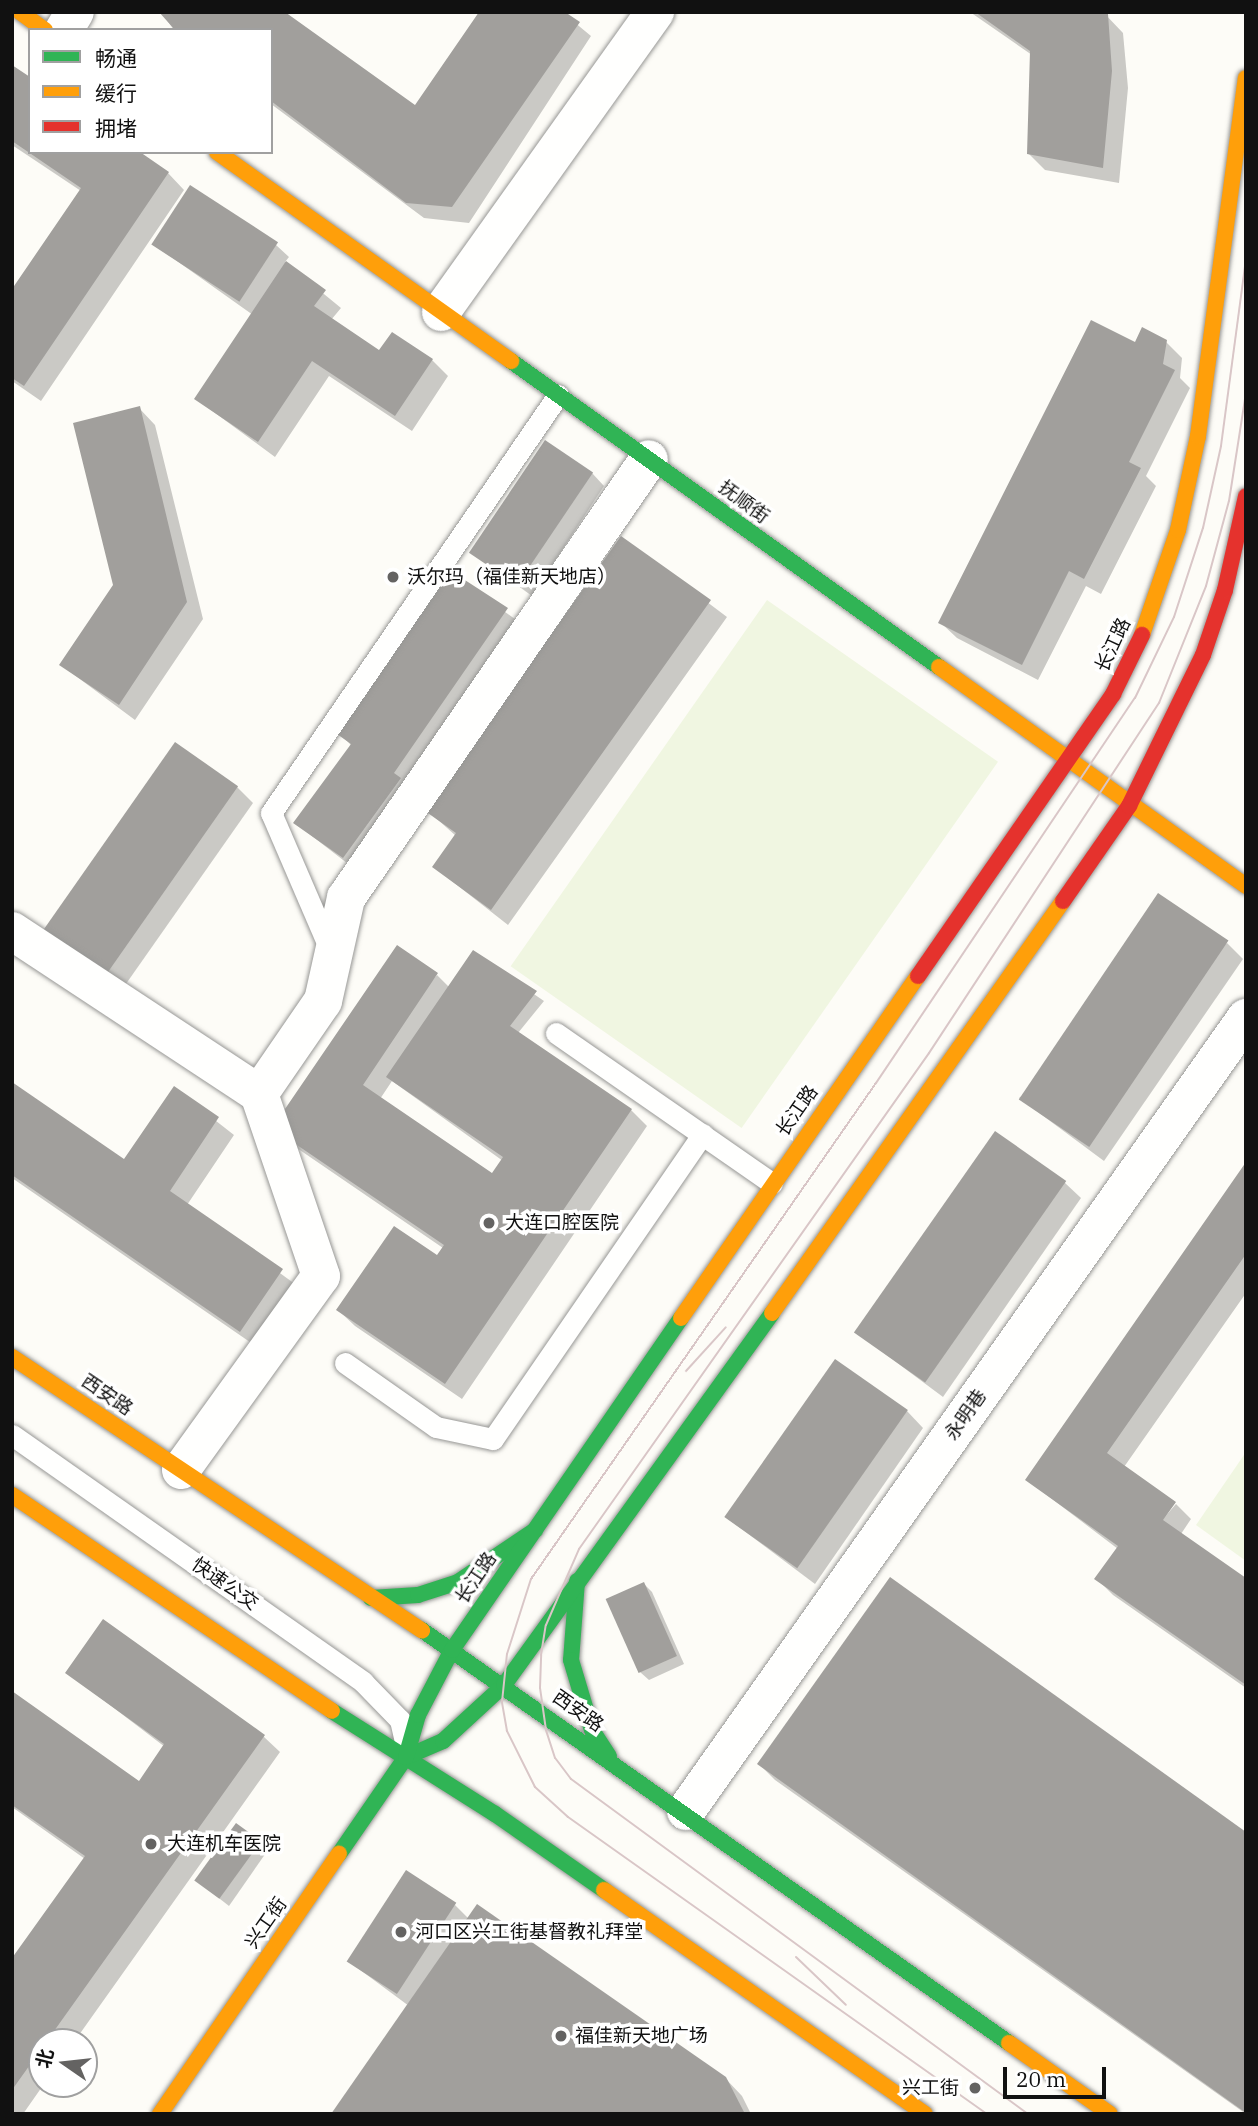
<!DOCTYPE html>
<meta charset="utf-8">
<style>
body{margin:0}
#map{position:relative;width:1258px;height:2126px;overflow:hidden;background:#fdfcf7;font-family:"IBM Plex Serif","Noto Sans SC",serif}
div>[style]{position:absolute}
[style*='--x']{left:calc(var(--x)*1px);top:calc(var(--y)*1px);width:calc(var(--w)*1px);rotate:calc(var(--a)*1deg)}
.pitch>*{inset:0;background:#f0f6e1;transform-origin:0 0}
.shadow>*{inset:0;background:#0003}
.building>*{inset:0;background:#a19f9c;transform-origin:0 0}
.roads{filter:drop-shadow(0 0 2px #979795) drop-shadow(0 0 2px #979795)}
.lane>*{height:21px;margin:-10.5px;padding:0 10.5px;transform-origin:10.5px;border-radius:10.5px;background:#fffffe}
.street>*{height:38px;margin:-19px;padding:0 19px;transform-origin:19px;border-radius:19px;background:#fffffe}
.fast>*{height:16px;margin:-8px;padding:0 8px;transform-origin:8px;border-radius:8px;background:#30b455}
.slow>*{height:16px;margin:-8px;padding:0 8px;transform-origin:8px;border-radius:8px;background:#ff9f0a}
.jam>*{height:16px;margin:-8px;padding:0 8px;transform-origin:8px;border-radius:8px;background:#e5322d}
.tram>*{height:2px;margin:-1px;padding:0 1px;transform-origin:1px;border-radius:1px;background:#d9c6c7}
.dots>*{width:19px;height:19px;translate:-50% -50%;box-sizing:border-box;border:4px solid #fff;border-radius:50%}
span{translate:-50% -50%;white-space:nowrap;text-align:center;line-height:1.15;-webkit-text-stroke:7px #fff;paint-order:stroke}
.street-label{font-size:19px;color:#111}
.poi-label{font-size:19px;color:#111}
.left{translate:0 -50%;text-align:left}
.right{translate:-100% -50%;text-align:right}
.frame{position:absolute;inset:0;border:14px solid #111;pointer-events:none}
.legend{position:absolute;left:28px;top:28px;width:245px;height:126px;box-sizing:border-box;background:#fff;border:2px solid #a0a0a0;margin:0;padding:9px 12px;list-style:none;font-size:21px;color:#111}
.legend li{display:flex;align-items:center;gap:14px;height:35px}
.legend b{width:35px;border:2px solid #a0a0a0}
.north{position:absolute;left:28px;top:2028px;width:70px;height:70px;box-sizing:border-box;background:#fff;border:2px solid #a0a0a0;border-radius:50%;rotate:284deg;font-size:19px;font-weight:700;line-height:28px;text-align:center;color:#111}
.north::after{content:'';display:block;margin:auto;width:24px;height:32px;background:#646362;clip-path:polygon(50% 0,100% 100%,50% 72%,0 100%)}
.scale{position:absolute;left:1003px;top:2067px;width:103px;height:32px;box-sizing:border-box;border:4px solid #111;border-top:0;padding-left:9px;font-size:21px;line-height:24px;white-space:nowrap;color:#111;-webkit-text-stroke:5px #fff;paint-order:stroke}
</style>
<div id="map">
<div class="pitch">
<i style="left:767px;top:600px;width:282px;height:447px;rotate:35deg"></i>
<i style="clip-path:polygon(1246px 1452px,1246px 1561px,1196px 1525px)"></i>
</div>
<div class="shadow">
<i style="clip-path:polygon(161px 12px,279px 12px,416px 107px,562px 12px,591px 36px,469px 223px,424px 218px,271px 104px,271px 30px,174px 30px)"></i>
<i style="clip-path:polygon(970px 12px,1103px 12px,1123px 33px,1128px 88px,1119px 183px,1045px 170px,1029px 154px,1032px 55px)"></i>
<i style="clip-path:polygon(12px 67px,30px 152px,168px 173px,184px 190px,41px 401px,12px 381px,12px 292px,81px 191px,12px 145px)"></i>
<i style="clip-path:polygon(153px 244px,276px 245px,289px 257px,285px 262px,341px 308px,331px 320px,379px 352px,432px 360px,448px 376px,412px 431px,329px 376px,275px 457px,196px 399px,253px 315px)"></i>
<i style="clip-path:polygon(1166px 342px,1182px 358px,1180px 378px,1190px 388px,1146px 476px,1156px 486px,1101px 594px,1086px 586px,1038px 680px,957px 638px,940px 622px,1135px 344px)"></i>
<i style="clip-path:polygon(139px 408px,155px 425px,203px 619px,135px 720px,61px 665px,115px 585px)"></i>
<i style="clip-path:polygon(592px 473px,604px 486px,532px 596px,472px 552px)"></i>
<i style="clip-path:polygon(622px 538px,727px 617px,508px 925px,434px 867px,456px 836px,428px 811px)"></i>
<i style="clip-path:polygon(451px 573px,519px 622px,356px 870px,295px 823px,352px 746px,339px 733px)"></i>
<i style="clip-path:polygon(237px 787px,253px 803px,121px 991px,61px 948px)"></i>
<i style="clip-path:polygon(1227px 943px,1243px 959px,1104px 1161px,1019px 1098px)"></i>
<i style="clip-path:polygon(evenodd,473px 952px,544px 1001px,518px 1033px,631px 1110px,647px 1126px,462px 1399px,355px 1326px,338px 1310px,437px 1257px,443px 1248px,291px 1144px,437px 975px,449px 987px,473px 952px,392px 1081px,503px 1161px,493px 1176px,380px 1099px,392px 1081px)"></i>
<i style="clip-path:polygon(12px 1084px,124px 1162px,174px 1088px,234px 1135px,187px 1205px,299px 1287px,257px 1347px,12px 1178px)"></i>
<i style="clip-path:polygon(1246px 1165px,1246px 1293px,1124px 1467px,1175px 1503px,1157px 1526px,1176px 1504px,1191px 1519px,1181px 1534px,1246px 1580px,1246px 1688px,1113px 1595px,1097px 1579px,1118px 1549px,1027px 1480px)"></i>
<i style="clip-path:polygon(1064px 1182px,1081px 1198px,943px 1397px,857px 1333px)"></i>
<i style="clip-path:polygon(907px 1411px,923px 1428px,815px 1584px,727px 1518px)"></i>
<i style="clip-path:polygon(644px 1584px,652px 1592px,684px 1664px,649px 1680px,640px 1672px)"></i>
<i style="clip-path:polygon(68px 1673px,263px 1736px,280px 1752px,74px 2042px,42px 2042px,44px 2084px,23px 2114px,12px 2114px,12px 1961px,85px 1859px,12px 1807px,12px 1694px,139px 1783px,165px 1747px)"></i>
<i style="clip-path:polygon(759px 1764px,1246px 1834px,1246px 2114px,775px 1780px)"></i>
<i style="clip-path:polygon(260px 1842px,268px 1850px,229px 1906px,197px 1881px)"></i>
<i style="clip-path:polygon(455px 1905px,469px 1919px,725px 2078px,742px 2096px,751px 2114px,335px 2114px,409px 2006px,348px 1961px)"></i>
</div>
<div class="building">
<i style="clip-path:polygon(159px 12px,285px 12px,415px 105px,479px 12px,565px 12px,580px 22px,452px 207px,406px 203px,271px 101px,271px 30px,175px 30px)"></i>
<i style="clip-path:polygon(975px 12px,1108px 14px,1112px 71px,1103px 168px,1027px 154px,1030px 51px)"></i>
<i style="clip-path:polygon(12px 65px,30px 77px,30px 152px,140px 152px,169px 172px,24px 386px,12px 378px,12px 289px,81px 188px,12px 141px)"></i>
<i style="left:190px;top:185px;width:105px;height:71px;rotate:33deg"></i>
<i style="clip-path:polygon(286px 261px,326px 290px,314px 306px,379px 350px,392px 332px,433px 359px,395px 416px,312px 361px,258px 442px,194px 399px)"></i>
<i style="clip-path:polygon(1091px 320px,1135px 342px,1142px 327px,1167px 340px,1163px 364px,1175px 370px,1129px 462px,1141px 468px,1084px 579px,1069px 571px,1022px 665px,938px 623px)"></i>
<i style="clip-path:polygon(140px 406px,187px 602px,119px 705px,59px 665px,113px 585px,73px 423px)"></i>
<i style="left:545px;top:440px;width:58px;height:136px;rotate:34deg"></i>
<i style="clip-path:polygon(621px 536px,711px 600px,491px 910px,432px 867px,456px 833px,425px 811px)"></i>
<i style="clip-path:polygon(451px 571px,508px 608px,394px 773px,401px 778px,343px 858px,293px 823px,351px 744px,337px 734px)"></i>
<i style="left:175px;top:742px;width:77px;height:232px;rotate:35deg"></i>
<i style="left:1158px;top:893px;width:85px;height:249px;rotate:34deg"></i>
<i style="clip-path:polygon(397px 945px,438px 973px,363px 1085px,492px 1173px,503px 1157px,386px 1077px,473px 950px,537px 991px,510px 1026px,632px 1109px,445px 1384px,336px 1310px,394px 1226px,437px 1255px,444px 1245px,272px 1128px)"></i>
<i style="clip-path:polygon(12px 1082px,124px 1159px,174px 1086px,219px 1117px,170px 1191px,283px 1269px,240px 1332px,12px 1175px)"></i>
<i style="left:995px;top:1131px;width:87px;height:246px;rotate:35deg"></i>
<i style="clip-path:polygon(1246px 1162px,1246px 1254px,1107px 1453px,1176px 1502px,1163px 1520px,1246px 1578px,1246px 1685px,1094px 1579px,1118px 1546px,1025px 1480px)"></i>
<i style="left:835px;top:1359px;width:89px;height:193px;rotate:35deg"></i>
<i style="clip-path:polygon(890px 1577px,1246px 1832px,1246px 2113px,757px 1764px)"></i>
<i style="left:644px;top:1582px;width:81px;height:42px;rotate:66deg"></i>
<i style="clip-path:polygon(103px 1619px,265px 1735px,12px 2090px,12px 1958px,85px 1856px,12px 1805px,12px 1691px,139px 1781px,164px 1744px,65px 1673px)"></i>
<i style="left:236px;top:1823px;width:31px;height:71px;rotate:36deg"></i>
<i style="left:406px;top:1870px;width:60px;height:109px;rotate:33deg"></i>
<i style="clip-path:polygon(477px 1904px,726px 2077px,745px 2114px,331px 2114px)"></i>
</div>
<div class="roads">
<div class="lane">
<i style="--x:331;--y:952;--w:151;--a:-113.3"></i>
<i style="--x:271;--y:813;--w:507;--a:-55.53"></i>
<i style="--x:556;--y:1033;--w:263;--a:34.8"></i>
<i style="--x:345;--y:1363;--w:111;--a:35.1"></i>
<i style="--x:436;--y:1427;--w:58;--a:11.9"></i>
<i style="--x:493;--y:1439;--w:370;--a:-55.5"></i>
<i style="--x:12;--y:1435;--w:429;--a:35.1"></i>
<i style="--x:363;--y:1682;--w:53;--a:45.8"></i>
<i style="--x:400;--y:1720;--w:23;--a:77"></i>
</div>
<div class="street">
<i style="--x:64;--y:30;--w:21;--a:-59"></i>
<i style="--x:441;--y:312;--w:369;--a:-54.5"></i>
<i style="--x:12;--y:931;--w:296;--a:33.4"></i>
<i style="--x:181;--y:1470;--w:239;--a:-54.2"></i>
<i style="--x:321;--y:1276;--w:192;--a:-108.8"></i>
<i style="--x:259;--y:1094;--w:113;--a:-55.5"></i>
<i style="--x:323;--y:1001;--w:106;--a:-77.4"></i>
<i style="--x:346;--y:898;--w:533;--a:-55.39"></i>
<i style="--x:686;--y:1811;--w:971;--a:-54.77"></i>
</div>
<div class="fast">
<i style="--x:511;--y:361;--w:526;--a:35.56"></i>
<i style="--x:577;--y:1581;--w:79;--a:94.3"></i>
<i style="--x:571;--y:1660;--w:73;--a:73.3"></i>
<i style="--x:592;--y:1730;--w:31;--a:57"></i>
<i style="--x:371;--y:1598;--w:47;--a:-3.7"></i>
<i style="--x:418;--y:1595;--w:42;--a:-18"></i>
<i style="--x:458;--y:1582;--w:93;--a:-34"></i>
<i style="--x:422;--y:1630;--w:718;--a:35.13"></i>
<i style="--x:332;--y:1711;--w:193;--a:32.3"></i>
<i style="--x:495;--y:1814;--w:133;--a:34.9"></i>
<i style="--x:406;--y:1757;--w:40;--a:-23.4"></i>
<i style="--x:443;--y:1741;--w:83;--a:-42.6"></i>
<i style="--x:504;--y:1685;--w:458;--a:-54.2"></i>
<i style="--x:339;--y:1854;--w:118;--a:-55.4"></i>
<i style="--x:406;--y:1757;--w:44;--a:-74.1"></i>
<i style="--x:418;--y:1715;--w:73;--a:-62.4"></i>
<i style="--x:452;--y:1650;--w:403;--a:-55.4"></i>
</div>
<div class="slow">
<i style="--x:20;--y:12;--w:31;--a:36"></i>
<i style="--x:217;--y:152;--w:361;--a:35.4"></i>
<i style="--x:1142;--y:635;--w:111;--a:-71.1"></i>
<i style="--x:1178;--y:530;--w:96;--a:-78"></i>
<i style="--x:1198;--y:436;--w:361;--a:-82.4"></i>
<i style="--x:939;--y:667;--w:377;--a:35.5"></i>
<i style="--x:772;--y:1313;--w:504;--a:-54.77"></i>
<i style="--x:681;--y:1318;--w:416;--a:-55.3"></i>
<i style="--x:12;--y:1357;--w:493;--a:33.7"></i>
<i style="--x:12;--y:1495;--w:386;--a:34"></i>
<i style="--x:604;--y:1890;--w:391;--a:34.9"></i>
<i style="--x:1009;--y:2043;--w:123;--a:35.1"></i>
<i style="--x:160;--y:2114;--w:316;--a:-55.5"></i>
</div>
<div class="jam">
<i style="--x:1063;--y:901;--w:116;--a:-55.2"></i>
<i style="--x:1129;--y:806;--w:168;--a:-63.9"></i>
<i style="--x:1203;--y:655;--w:69;--a:-71.3"></i>
<i style="--x:1225;--y:590;--w:96;--a:-77.4"></i>
<i style="--x:918;--y:976;--w:343;--a:-55.3"></i>
<i style="--x:1113;--y:694;--w:66;--a:-63.8"></i>
</div>
</div>
<div class="tram">
<i style="--x:686;--y:1371;--w:59;--a:-47.7"></i>
<i style="--x:796;--y:1957;--w:69;--a:43.8"></i>
<i style="--x:987;--y:2114;--w:514;--a:-144.67"></i>
<i style="--x:568;--y:1817;--w:45;--a:-137.7"></i>
<i style="--x:535;--y:1787;--w:63;--a:-116.6"></i>
<i style="--x:507;--y:1731;--w:29;--a:-100"></i>
<i style="--x:502;--y:1702;--w:48;--a:-84.1"></i>
<i style="--x:507;--y:1654;--w:79;--a:-72.3"></i>
<i style="--x:531;--y:1579;--w:604;--a:-55.18"></i>
<i style="--x:876;--y:1083;--w:464;--a:-56.1"></i>
<i style="--x:1135;--y:698;--w:90;--a:-64.3"></i>
<i style="--x:1174;--y:617;--w:94;--a:-72"></i>
<i style="--x:1203;--y:528;--w:84;--a:-77.6"></i>
<i style="--x:1221;--y:446;--w:189;--a:-82.4"></i>
<i style="--x:1028;--y:2114;--w:567;--a:-143.76"></i>
<i style="--x:571;--y:1779;--w:26;--a:-127"></i>
<i style="--x:555;--y:1758;--w:29;--a:-108"></i>
<i style="--x:546;--y:1730;--w:42;--a:-98.1"></i>
<i style="--x:540;--y:1688;--w:33;--a:-88"></i>
<i style="--x:541;--y:1655;--w:30;--a:-81"></i>
<i style="--x:546;--y:1625;--w:83;--a:-66.5"></i>
<i style="--x:579;--y:1549;--w:607;--a:-54.79"></i>
<i style="--x:929;--y:1053;--w:419;--a:-56.7"></i>
<i style="--x:1159;--y:703;--w:126;--a:-68.1"></i>
<i style="--x:1206;--y:586;--w:88;--a:-74.9"></i>
<i style="--x:1229;--y:501;--w:110;--a:-81.1"></i>
</div>
<div class="dots">
<i style="left:393px;top:577px;background:#646362"></i>
<i style="left:489px;top:1223px;background:#646362"></i>
<i style="left:151px;top:1844px;background:#646362"></i>
<i style="left:401px;top:1932px;background:#646362"></i>
<i style="left:561px;top:2036px;background:#646362"></i>
<i style="left:975px;top:2088px;background:#646362"></i>
</div>
<div class="street-label">
<span style="left:744px;top:502px;rotate:36deg">抚顺街</span>
<span style="left:1113px;top:645px;rotate:-65deg">长江路</span>
<span style="left:797px;top:1111px;rotate:-55deg">长江路</span>
<span style="left:107px;top:1395px;rotate:34deg">西安路</span>
<span style="left:966px;top:1415px;rotate:-55deg">永明巷</span>
<span style="left:476px;top:1578px;rotate:-56deg">长江路</span>
<span style="left:225px;top:1584px;rotate:35deg">快速公交</span>
<span style="left:578px;top:1711px;rotate:35deg">西安路</span>
<span style="left:266px;top:1923px;rotate:-55deg">兴工街</span>
</div>
<div class="poi-label">
<span class="left" style="left:407px;top:577px">沃尔玛（福佳新天地店）</span>
<span class="left" style="left:505px;top:1223px">大连口腔医院</span>
<span class="left" style="left:167px;top:1844px">大连机车医院</span>
<span class="left" style="left:415px;top:1932px">河口区兴工街基督教礼拜堂</span>
<span class="left" style="left:575px;top:2036px">福佳新天地广场</span>
<span class="right" style="left:959px;top:2088px">兴工街</span>
</div>
<div class="frame"></div>
<ul class="legend">
<li><b style="height:9px;background:#30b455"></b>畅通</li>
<li><b style="height:9px;background:#ff9f0a"></b>缓行</li>
<li><b style="height:9px;background:#e5322d"></b>拥堵</li>
</ul>
<div class="north">北</div>
<div class="scale">20 m</div>
</div>
